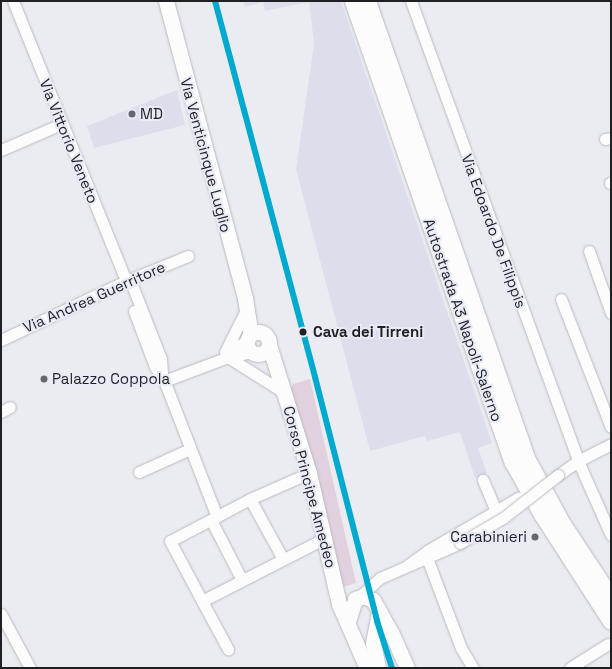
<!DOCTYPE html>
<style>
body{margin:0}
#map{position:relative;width:612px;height:669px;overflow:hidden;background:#ebecf2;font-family:"Space Grotesk",sans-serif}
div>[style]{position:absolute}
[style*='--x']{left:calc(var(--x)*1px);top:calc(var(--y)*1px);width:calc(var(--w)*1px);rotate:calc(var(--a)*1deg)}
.built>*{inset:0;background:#dcdfeb}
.green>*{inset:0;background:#e1d0de}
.roads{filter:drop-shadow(0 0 1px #b9babe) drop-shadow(0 0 1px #b9babe)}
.minor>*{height:11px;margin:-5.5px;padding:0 5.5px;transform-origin:5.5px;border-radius:5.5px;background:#fcfcfd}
.major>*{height:15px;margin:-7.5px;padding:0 7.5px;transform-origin:7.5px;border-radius:7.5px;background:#fcfcfd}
.major>.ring{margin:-7.5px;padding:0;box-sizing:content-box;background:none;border:15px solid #fcfcfd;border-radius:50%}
.highway>*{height:17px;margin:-8.5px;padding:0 8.5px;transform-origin:8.5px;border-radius:8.5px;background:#fcfcfd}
.bridges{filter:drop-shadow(0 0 1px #b9babe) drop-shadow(0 0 1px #b9babe)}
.minor-bridge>*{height:11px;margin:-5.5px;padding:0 5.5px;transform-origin:5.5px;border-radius:5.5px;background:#fcfcfd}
.rail-1>*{height:6px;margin:-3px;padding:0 3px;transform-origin:3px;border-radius:3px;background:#00a9ce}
.dots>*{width:11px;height:11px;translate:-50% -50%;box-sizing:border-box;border:2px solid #e8ebf5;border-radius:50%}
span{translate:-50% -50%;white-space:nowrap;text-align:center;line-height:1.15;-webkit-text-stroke:4px #e8ebf5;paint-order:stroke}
.poi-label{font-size:15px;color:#1f2023}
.left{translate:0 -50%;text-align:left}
.right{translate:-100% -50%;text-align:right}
.street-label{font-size:15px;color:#1f2023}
.stop-label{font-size:15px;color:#1f2023;font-weight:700}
.frame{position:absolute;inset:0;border:2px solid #1f2023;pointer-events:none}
</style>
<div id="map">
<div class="built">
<i style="clip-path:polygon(243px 1px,341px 1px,492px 443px,478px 448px,487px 473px,475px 478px,460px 432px,427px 441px,425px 436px,370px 451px,296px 169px,314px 44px,309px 2px,265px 11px,263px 2px,245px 7px)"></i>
<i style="clip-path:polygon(177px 90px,185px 125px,94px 148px,87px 126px)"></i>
</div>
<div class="green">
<i style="clip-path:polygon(310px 379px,356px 583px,343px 587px,291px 389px,293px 384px)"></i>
</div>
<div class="roads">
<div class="minor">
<i style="--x:13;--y:1;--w:302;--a:68"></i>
<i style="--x:126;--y:281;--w:7;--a:34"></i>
<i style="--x:132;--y:285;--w:79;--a:68.6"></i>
<i style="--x:161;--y:359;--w:16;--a:86"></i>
<i style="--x:162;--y:375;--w:152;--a:68.8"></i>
<i style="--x:411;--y:1;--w:489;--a:70"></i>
<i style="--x:578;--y:461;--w:81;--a:66"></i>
<i style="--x:605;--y:139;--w:6;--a:-9"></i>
<i style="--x:1;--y:150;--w:65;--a:-23.4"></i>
<i style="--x:610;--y:183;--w:1;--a:-45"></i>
<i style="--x:589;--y:251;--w:66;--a:70.5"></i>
<i style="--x:561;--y:299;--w:137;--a:68.7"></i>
<i style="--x:134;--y:311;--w:60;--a:69.4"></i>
<i style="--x:155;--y:367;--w:9;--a:49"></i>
<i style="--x:1;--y:340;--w:138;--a:-25.3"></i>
<i style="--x:126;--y:281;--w:67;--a:-22"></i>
<i style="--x:228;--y:351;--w:21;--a:-28"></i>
<i style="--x:225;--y:352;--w:49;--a:-63.4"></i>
<i style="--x:228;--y:357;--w:67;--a:32.3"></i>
<i style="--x:164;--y:381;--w:68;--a:-20.6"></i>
<i style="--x:228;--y:357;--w:25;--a:-12"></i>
<i style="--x:1;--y:412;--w:10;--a:-29"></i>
<i style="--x:139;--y:472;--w:56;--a:-24.3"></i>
<i style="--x:309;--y:473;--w:64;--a:156.2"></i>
<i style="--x:250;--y:499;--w:90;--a:152.3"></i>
<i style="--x:170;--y:541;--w:68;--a:61.9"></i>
<i style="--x:202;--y:601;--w:138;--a:-27.1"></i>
<i style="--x:558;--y:475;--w:24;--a:-35"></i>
<i style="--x:578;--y:461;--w:37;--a:-27"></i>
<i style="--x:250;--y:499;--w:68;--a:61.2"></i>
<i style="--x:496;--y:511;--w:26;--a:-31"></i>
<i style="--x:211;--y:520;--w:68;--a:62.7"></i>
<i style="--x:427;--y:558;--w:96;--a:69.3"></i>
<i style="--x:461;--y:648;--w:23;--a:59"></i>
<i style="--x:408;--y:565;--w:24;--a:-36"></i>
<i style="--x:427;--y:551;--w:80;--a:-30.1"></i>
<i style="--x:496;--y:511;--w:34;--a:-113"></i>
<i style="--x:359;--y:597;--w:28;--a:-42"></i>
<i style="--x:380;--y:578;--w:87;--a:-23.6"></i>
<i style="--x:202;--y:601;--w:55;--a:61.6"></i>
<i style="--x:1;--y:614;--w:61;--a:61.8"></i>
<i style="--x:570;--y:668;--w:45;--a:-32.3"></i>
</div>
<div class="major">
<i style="--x:166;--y:1;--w:307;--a:75.1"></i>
<i style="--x:245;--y:298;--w:36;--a:81"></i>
<i class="ring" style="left:247px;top:332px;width:7px;height:7px"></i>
<i style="--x:269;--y:345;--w:134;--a:72.6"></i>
<i style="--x:309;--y:473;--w:134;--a:77.1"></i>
<i style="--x:339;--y:604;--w:70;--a:66.4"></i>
<i style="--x:348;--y:621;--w:23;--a:-72"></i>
<i style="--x:355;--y:599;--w:9;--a:-18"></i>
<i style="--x:364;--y:596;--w:10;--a:24"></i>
<i style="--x:373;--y:600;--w:37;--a:61"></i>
<i style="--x:391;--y:632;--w:39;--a:66"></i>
<i style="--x:378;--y:668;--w:25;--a:-101"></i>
<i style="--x:373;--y:643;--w:32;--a:-79"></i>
</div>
<div class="highway">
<i style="--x:353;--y:1;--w:488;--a:70.9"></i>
<i style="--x:513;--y:462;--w:60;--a:60.9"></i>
<i style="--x:542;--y:514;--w:127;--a:57.2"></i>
<i style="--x:367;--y:1;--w:484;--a:70.8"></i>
<i style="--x:526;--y:458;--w:75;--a:61.4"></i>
<i style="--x:562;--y:524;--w:89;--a:56.5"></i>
</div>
</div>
<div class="bridges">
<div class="minor-bridge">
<i style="--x:460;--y:543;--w:50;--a:-30.2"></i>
<i style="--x:503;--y:518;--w:70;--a:-38"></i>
</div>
</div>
<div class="rail-1">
<i style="--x:215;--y:1;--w:389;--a:75.1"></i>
<i style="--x:315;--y:377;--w:252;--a:75.7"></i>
<i style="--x:377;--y:621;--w:49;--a:72.3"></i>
</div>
<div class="dots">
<i style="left:132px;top:114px;background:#66676b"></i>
<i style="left:303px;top:332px;background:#1f2023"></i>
<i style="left:44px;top:379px;background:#66676b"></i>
<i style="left:535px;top:537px;background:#66676b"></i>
</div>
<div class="poi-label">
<span class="left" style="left:140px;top:114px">MD</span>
<span class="left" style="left:52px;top:379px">Palazzo Coppola</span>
<span class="right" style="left:527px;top:537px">Carabinieri</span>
</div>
<div class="street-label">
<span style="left:69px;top:141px;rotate:68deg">Via Vittorio Veneto</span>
<span style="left:206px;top:155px;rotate:75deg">Via Venticinque Luglio</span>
<span style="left:494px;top:231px;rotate:70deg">Via Edoardo De Filippis</span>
<span style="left:94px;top:297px;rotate:-24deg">Via Andrea Guerritore</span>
<span style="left:463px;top:320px;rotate:71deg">Autostrada A3 Napoli-Salerno</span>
<span style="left:310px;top:487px;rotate:75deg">Corso Principe Amedeo</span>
</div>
<div class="stop-label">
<span class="left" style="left:313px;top:332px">Cava dei Tirreni</span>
</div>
<div class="frame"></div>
</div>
